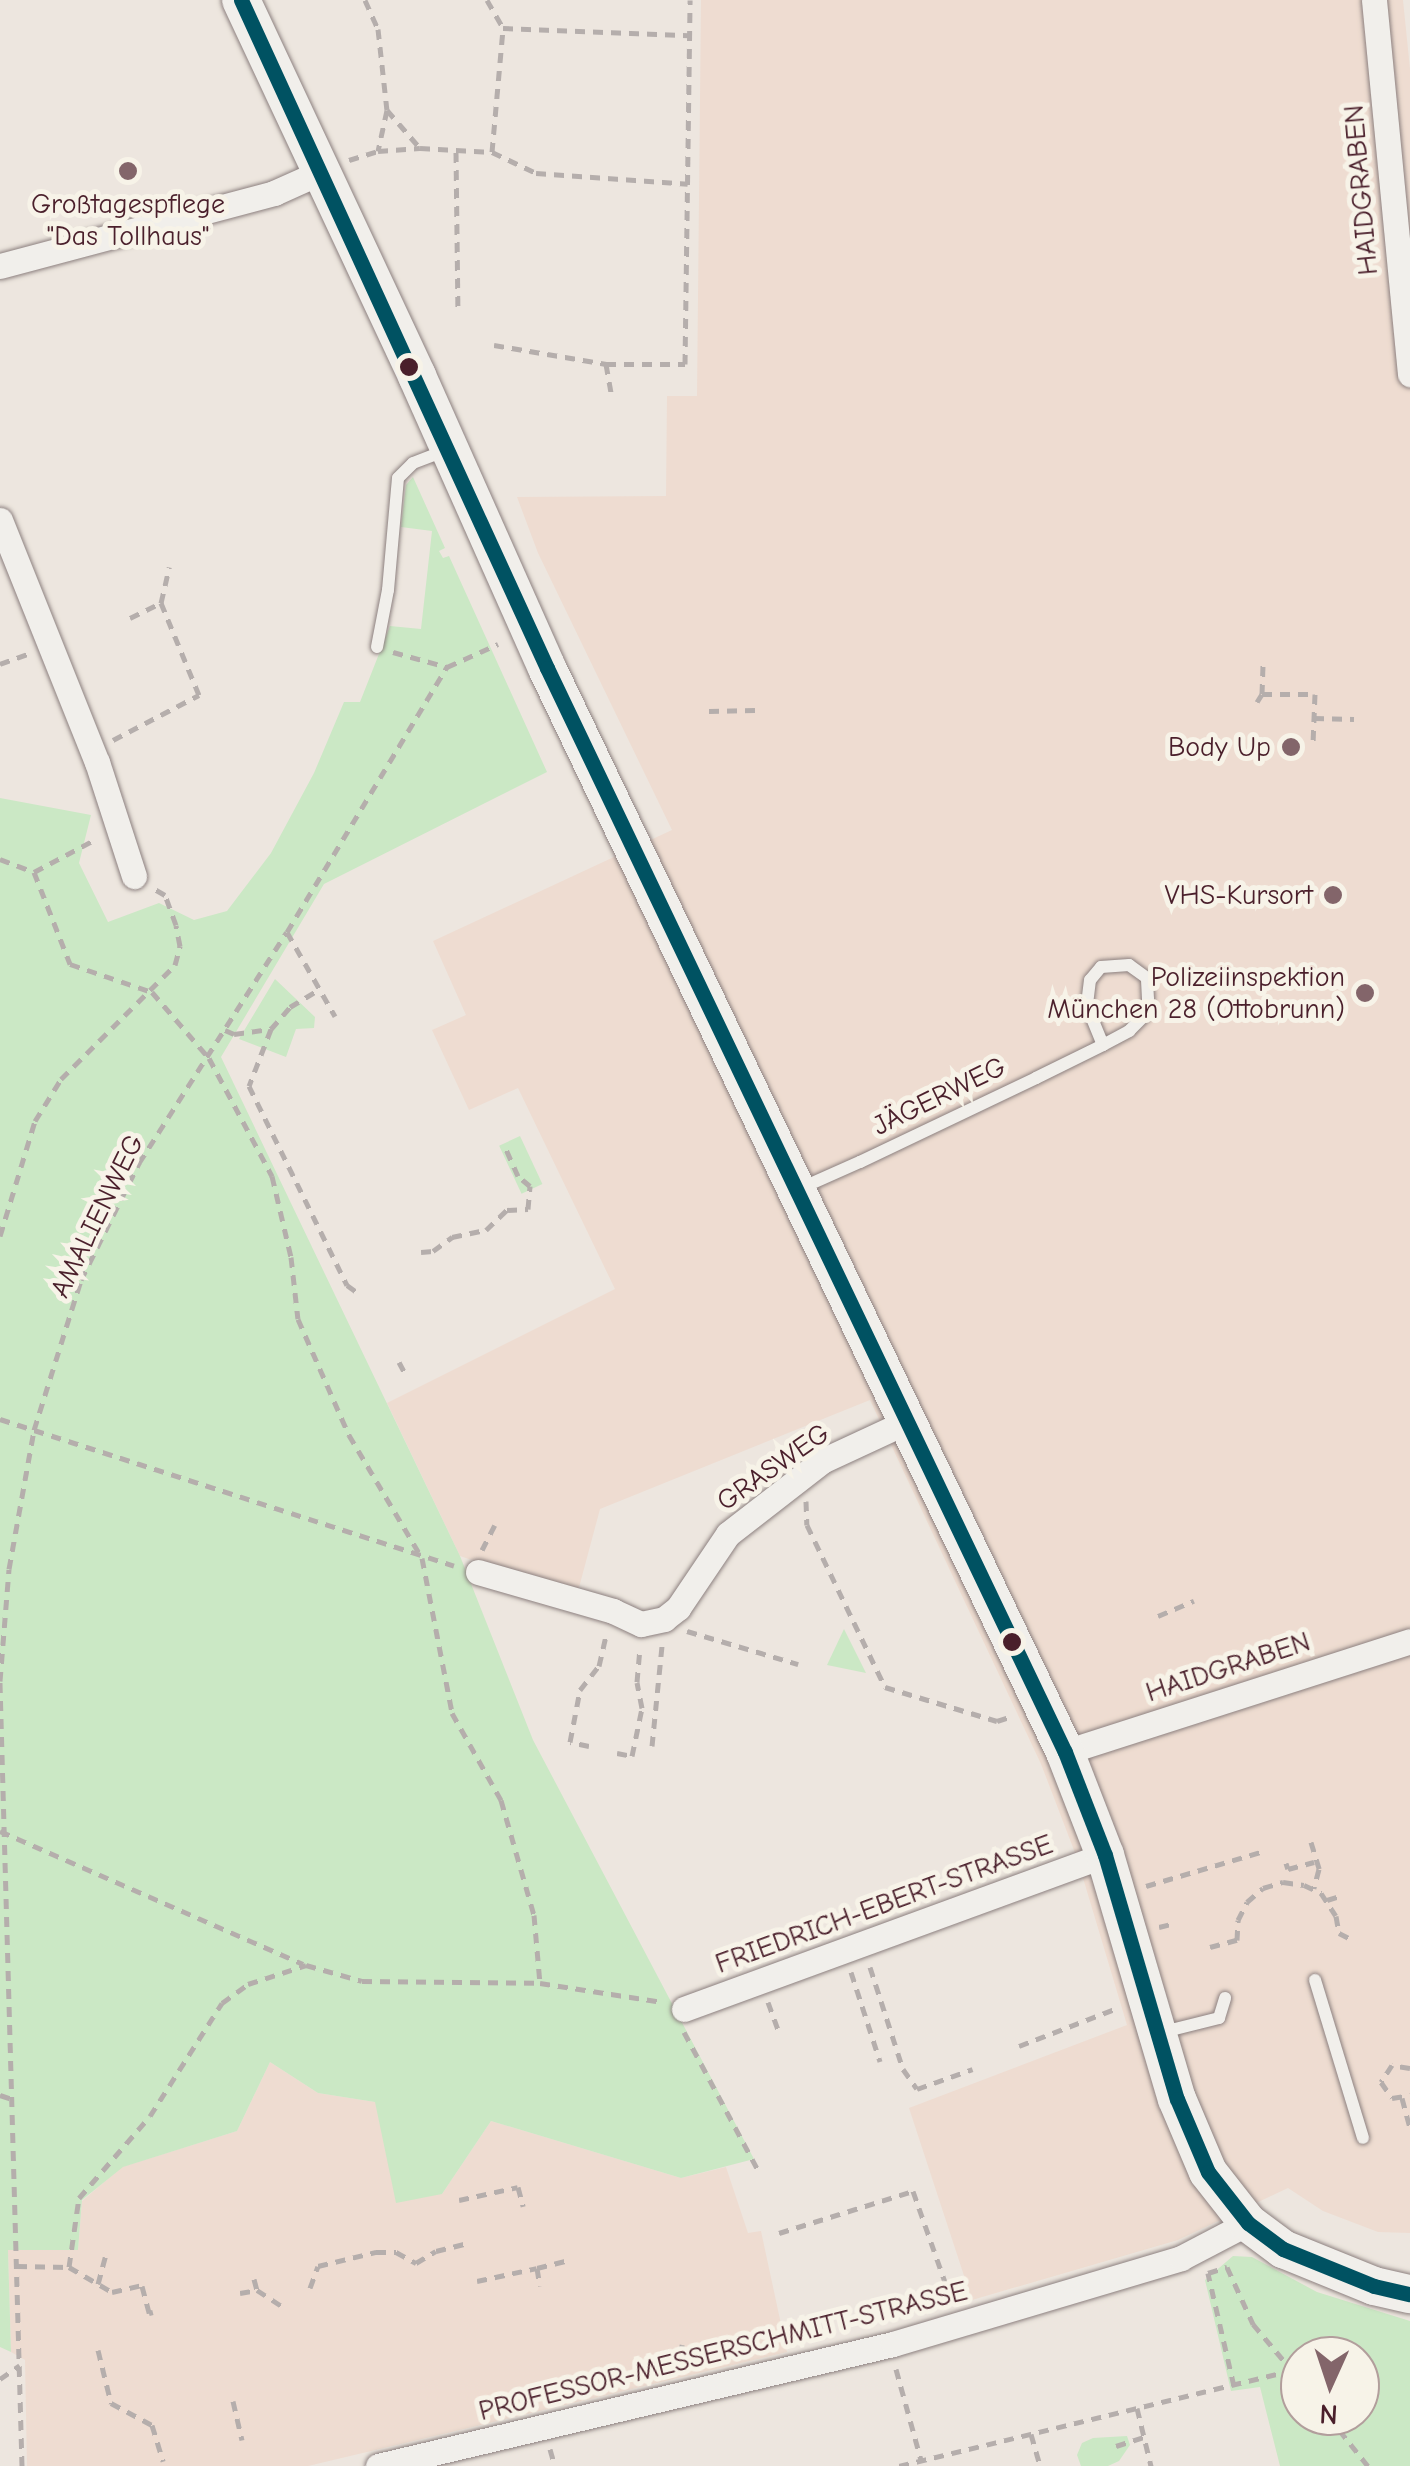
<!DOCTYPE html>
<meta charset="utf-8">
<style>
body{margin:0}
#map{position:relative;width:1410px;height:2466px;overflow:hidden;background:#ede6df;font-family:"Comic Neue",sans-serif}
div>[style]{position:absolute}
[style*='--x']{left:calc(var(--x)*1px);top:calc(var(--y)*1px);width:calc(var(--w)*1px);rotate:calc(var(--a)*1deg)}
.built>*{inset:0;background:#eedcd1}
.green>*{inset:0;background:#cbe8c5;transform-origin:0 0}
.path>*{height:5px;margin-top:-2.5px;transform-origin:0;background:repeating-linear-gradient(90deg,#b5aeac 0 10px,transparent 0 18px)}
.roads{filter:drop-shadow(0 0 2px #8c807f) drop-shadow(0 0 2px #8c807f)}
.lane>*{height:12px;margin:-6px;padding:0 6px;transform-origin:6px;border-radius:6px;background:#f1efeb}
.street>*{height:25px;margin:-12.5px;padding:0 12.5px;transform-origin:12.5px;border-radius:12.5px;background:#f1efeb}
.secondary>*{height:38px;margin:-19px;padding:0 19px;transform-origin:19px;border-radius:19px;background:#f1efeb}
.bus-1>*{height:15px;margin:-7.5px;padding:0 7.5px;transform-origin:7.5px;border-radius:7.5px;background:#005262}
.dots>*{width:28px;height:28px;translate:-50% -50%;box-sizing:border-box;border:5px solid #f7f3e8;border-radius:50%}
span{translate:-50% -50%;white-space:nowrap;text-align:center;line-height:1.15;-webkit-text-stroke:10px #f7f3e8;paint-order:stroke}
.street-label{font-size:28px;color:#4a1f2b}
.poi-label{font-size:28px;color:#4a1f2b}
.right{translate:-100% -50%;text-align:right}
.north{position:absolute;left:1280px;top:2336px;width:100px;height:100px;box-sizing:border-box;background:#f7f3e8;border:2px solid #b29e9c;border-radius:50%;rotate:183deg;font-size:28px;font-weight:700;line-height:40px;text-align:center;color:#4a1f2b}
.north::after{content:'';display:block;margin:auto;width:35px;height:45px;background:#83656a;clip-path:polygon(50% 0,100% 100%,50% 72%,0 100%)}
</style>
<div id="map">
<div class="built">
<i style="clip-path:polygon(701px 0,1403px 0,1410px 69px,1410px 2233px,1378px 2232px,1323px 2211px,1288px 2188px,1178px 2240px,972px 2300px,909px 2108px,1127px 2025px,1077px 1858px,1041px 1764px,870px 1400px,600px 1509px,577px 1595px,460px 1556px,387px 1403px,615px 1289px,518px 1088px,469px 1110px,432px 1030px,466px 1015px,433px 941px,672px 830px,538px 553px,517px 497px,666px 496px,667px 396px,697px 396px)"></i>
<i style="clip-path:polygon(270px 2062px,318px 2093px,375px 2102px,442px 2194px,491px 2121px,681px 2178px,726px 2167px,748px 2233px,761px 2231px,787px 2352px,308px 2466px,27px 2466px,25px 2360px,11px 2352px,8px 2250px,78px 2250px,82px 2201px,122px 2167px,237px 2131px)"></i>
</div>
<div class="green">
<i style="clip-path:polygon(413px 477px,445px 548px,439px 551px,443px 558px,449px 556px,547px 772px,324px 884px,221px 1057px,460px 1556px,533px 1740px,754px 2159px,681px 2178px,491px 2121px,442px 2194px,396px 2203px,375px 2102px,318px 2093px,270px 2062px,237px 2131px,123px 2167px,82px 2200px,78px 2250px,8px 2250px,11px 2352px,0 2347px,0 798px,91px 815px,79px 863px,108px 922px,159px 903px,194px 920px,227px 911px,271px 853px,314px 773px,344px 702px,360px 702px,390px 626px,421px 629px,432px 531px,401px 527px,406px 485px)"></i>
<i style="clip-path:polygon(275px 979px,315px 1017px,314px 1028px,296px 1029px,286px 1057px,239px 1039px)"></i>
<i style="left:520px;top:1136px;width:53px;height:23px;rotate:65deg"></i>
<i style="clip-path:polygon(844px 1629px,866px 1673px,827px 1665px)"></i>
<i style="clip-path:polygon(evenodd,1233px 2256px,1252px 2257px,1317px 2292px,1410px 2321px,1410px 2466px,1280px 2466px,1260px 2387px,1231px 2391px,1205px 2280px,1233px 2256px,1300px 2356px,1360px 2356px,1360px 2416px,1300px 2416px,1300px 2356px)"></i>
<i style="clip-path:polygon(1127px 2436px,1130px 2445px,1119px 2461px,1108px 2466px,1081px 2466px,1077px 2455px,1082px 2443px,1093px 2438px)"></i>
</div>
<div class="path">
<i style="--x:365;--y:0;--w:32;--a:66"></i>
<i style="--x:378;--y:29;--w:81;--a:83.7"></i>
<i style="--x:387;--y:110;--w:42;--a:102.4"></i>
<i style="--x:487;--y:0;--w:32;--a:60"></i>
<i style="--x:503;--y:28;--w:186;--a:2.2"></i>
<i style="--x:387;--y:110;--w:50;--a:49"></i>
<i style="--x:456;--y:152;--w:161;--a:89.3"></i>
<i style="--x:492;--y:152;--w:124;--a:-84.9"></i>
<i style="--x:349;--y:160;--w:30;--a:-17"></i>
<i style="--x:378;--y:151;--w:42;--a:-4.1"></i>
<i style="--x:420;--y:148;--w:72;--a:3.2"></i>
<i style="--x:492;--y:152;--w:49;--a:25.5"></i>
<i style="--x:536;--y:173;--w:152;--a:4.1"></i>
<i style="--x:494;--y:345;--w:114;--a:9.6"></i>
<i style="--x:606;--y:364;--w:79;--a:0"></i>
<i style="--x:685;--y:364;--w:364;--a:-89.2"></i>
<i style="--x:606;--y:364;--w:29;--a:80"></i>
<i style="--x:130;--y:618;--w:34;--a:-26"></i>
<i style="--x:393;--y:652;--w:56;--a:15.5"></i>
<i style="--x:0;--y:664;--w:32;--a:-20"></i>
<i style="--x:1262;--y:694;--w:35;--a:-88"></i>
<i style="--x:1257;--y:702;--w:9;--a:-58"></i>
<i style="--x:1262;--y:694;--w:53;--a:0"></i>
<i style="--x:1315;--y:694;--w:50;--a:92.3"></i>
<i style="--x:709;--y:711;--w:46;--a:-1.2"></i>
<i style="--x:1314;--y:718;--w:40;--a:1.4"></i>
<i style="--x:113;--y:740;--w:97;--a:-27.6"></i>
<i style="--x:199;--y:695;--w:100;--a:-112.4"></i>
<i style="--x:161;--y:603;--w:37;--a:-77"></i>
<i style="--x:0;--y:859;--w:36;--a:21"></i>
<i style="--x:34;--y:872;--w:70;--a:-28"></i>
<i style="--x:34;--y:872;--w:99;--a:68.6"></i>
<i style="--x:70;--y:964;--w:87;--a:18.9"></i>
<i style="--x:152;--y:992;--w:87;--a:49.2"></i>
<i style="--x:209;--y:1058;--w:134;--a:61.9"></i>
<i style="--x:272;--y:1176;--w:83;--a:76.8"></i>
<i style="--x:291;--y:1257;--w:62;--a:83.6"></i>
<i style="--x:298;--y:1319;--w:127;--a:66.3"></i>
<i style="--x:349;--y:1435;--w:143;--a:59.3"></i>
<i style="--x:422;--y:1558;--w:158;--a:79"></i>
<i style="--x:452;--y:1713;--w:100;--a:60.6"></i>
<i style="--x:501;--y:1800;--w:120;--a:74"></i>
<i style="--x:534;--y:1915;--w:68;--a:85"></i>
<i style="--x:287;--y:932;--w:97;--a:60.3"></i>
<i style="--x:271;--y:1029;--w:61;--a:111.1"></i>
<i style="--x:249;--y:1086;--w:222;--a:63.8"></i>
<i style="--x:347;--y:1285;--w:14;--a:36"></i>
<i style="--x:225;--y:1030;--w:10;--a:24"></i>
<i style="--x:234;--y:1034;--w:37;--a:-8"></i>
<i style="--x:271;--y:1029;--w:29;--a:-49"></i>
<i style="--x:290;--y:1007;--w:35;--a:-31"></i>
<i style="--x:0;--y:1236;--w:120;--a:-73.1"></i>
<i style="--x:35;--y:1121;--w:49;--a:-58.2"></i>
<i style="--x:61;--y:1079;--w:161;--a:-45"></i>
<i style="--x:175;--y:965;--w:20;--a:-75"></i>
<i style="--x:180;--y:946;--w:21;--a:-101"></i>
<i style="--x:176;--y:925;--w:32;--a:-110"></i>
<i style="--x:165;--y:895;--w:14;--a:-150"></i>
<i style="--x:421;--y:1252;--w:12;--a:-5"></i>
<i style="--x:433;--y:1251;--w:24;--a:-36"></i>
<i style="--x:452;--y:1237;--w:35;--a:-12"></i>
<i style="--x:486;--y:1230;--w:29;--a:-44"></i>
<i style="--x:507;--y:1210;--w:21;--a:-3"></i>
<i style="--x:528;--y:1209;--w:23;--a:-85"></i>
<i style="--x:530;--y:1186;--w:16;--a:-140"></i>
<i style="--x:518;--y:1176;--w:32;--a:-114"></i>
<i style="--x:399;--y:1362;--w:17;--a:62"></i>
<i style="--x:0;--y:1419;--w:477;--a:17.9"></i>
<i style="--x:806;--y:1501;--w:24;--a:88"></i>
<i style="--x:807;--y:1525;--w:180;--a:64.3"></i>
<i style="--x:885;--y:1687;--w:117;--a:16.9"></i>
<i style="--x:997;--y:1721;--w:16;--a:-18"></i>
<i style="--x:482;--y:1550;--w:28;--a:-63"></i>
<i style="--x:1158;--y:1616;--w:39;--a:-23"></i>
<i style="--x:687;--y:1631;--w:116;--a:16.6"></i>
<i style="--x:589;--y:1746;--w:19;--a:-168"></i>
<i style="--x:570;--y:1742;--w:53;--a:-79.1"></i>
<i style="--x:580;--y:1690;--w:31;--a:-52"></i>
<i style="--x:599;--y:1666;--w:35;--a:-77"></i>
<i style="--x:652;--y:1746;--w:101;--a:-84.3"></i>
<i style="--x:617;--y:1753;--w:15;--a:11"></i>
<i style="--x:632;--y:1756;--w:49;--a:-78.2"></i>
<i style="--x:642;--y:1708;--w:26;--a:-101"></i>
<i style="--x:637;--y:1682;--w:35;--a:-85"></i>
<i style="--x:0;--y:1831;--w:331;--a:23.7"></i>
<i style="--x:1311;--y:1842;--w:28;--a:73"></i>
<i style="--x:1319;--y:1869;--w:20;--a:105"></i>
<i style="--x:1286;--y:1863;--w:6;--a:72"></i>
<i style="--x:1288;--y:1869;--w:27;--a:-15"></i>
<i style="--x:1146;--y:1886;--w:120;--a:-16.5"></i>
<i style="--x:1327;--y:1900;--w:14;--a:-17"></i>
<i style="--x:1159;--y:1927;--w:12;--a:-14"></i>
<i style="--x:1210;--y:1947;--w:28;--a:-15"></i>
<i style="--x:1237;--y:1940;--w:20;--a:-87"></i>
<i style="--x:1238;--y:1920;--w:20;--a:-63"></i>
<i style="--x:1247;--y:1902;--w:21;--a:-41"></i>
<i style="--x:1263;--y:1888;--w:21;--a:-17"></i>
<i style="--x:1283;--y:1882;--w:21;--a:8"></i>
<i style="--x:1304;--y:1885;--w:19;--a:25"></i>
<i style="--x:1321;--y:1893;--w:27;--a:57"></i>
<i style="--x:1336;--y:1916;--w:17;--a:80"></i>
<i style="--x:1339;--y:1933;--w:16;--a:27"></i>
<i style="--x:870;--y:1967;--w:107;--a:72.1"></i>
<i style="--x:903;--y:2069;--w:24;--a:55"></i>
<i style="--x:917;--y:2089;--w:59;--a:-19.7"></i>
<i style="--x:851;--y:1972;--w:94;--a:72"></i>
<i style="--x:768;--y:2002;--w:32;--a:70"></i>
<i style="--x:684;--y:2032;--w:157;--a:61.8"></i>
<i style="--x:1019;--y:2046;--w:103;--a:-21.1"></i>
<i style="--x:1410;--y:2068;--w:18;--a:-171"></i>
<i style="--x:1392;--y:2065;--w:20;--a:123"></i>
<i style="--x:1381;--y:2082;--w:19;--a:55"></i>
<i style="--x:1392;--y:2098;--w:18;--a:-9"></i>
<i style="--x:0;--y:2095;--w:13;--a:18"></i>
<i style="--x:1402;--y:2098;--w:30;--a:75"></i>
<i style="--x:459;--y:2200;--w:60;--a:-12.4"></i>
<i style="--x:518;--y:2187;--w:20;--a:75"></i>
<i style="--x:779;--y:2233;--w:140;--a:-17.4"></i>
<i style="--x:913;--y:2191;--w:118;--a:70.6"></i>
<i style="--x:17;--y:2266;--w:52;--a:1.1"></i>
<i style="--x:69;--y:2267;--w:50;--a:30.2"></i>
<i style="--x:112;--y:2292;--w:35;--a:-13"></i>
<i style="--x:69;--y:2267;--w:70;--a:-81.8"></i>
<i style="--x:79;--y:2198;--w:108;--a:-49.1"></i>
<i style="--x:150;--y:2116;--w:134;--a:-57.5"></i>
<i style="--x:222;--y:2003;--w:32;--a:-36"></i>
<i style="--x:248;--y:1984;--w:61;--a:-18.1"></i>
<i style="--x:306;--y:1965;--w:58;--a:15.9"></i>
<i style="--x:362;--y:1981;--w:178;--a:0.6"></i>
<i style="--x:540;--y:1983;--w:124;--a:8.8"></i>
<i style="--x:537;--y:2268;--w:29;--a:-14"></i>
<i style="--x:254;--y:2279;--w:11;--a:75"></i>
<i style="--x:257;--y:2290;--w:33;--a:33"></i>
<i style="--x:477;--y:2281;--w:61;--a:-12.2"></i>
<i style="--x:537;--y:2268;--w:18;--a:81"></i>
<i style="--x:98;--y:2284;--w:28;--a:-75"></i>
<i style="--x:142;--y:2286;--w:28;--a:75"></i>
<i style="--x:149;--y:2313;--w:4;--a:-14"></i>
<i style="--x:310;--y:2288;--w:23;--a:-70"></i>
<i style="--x:318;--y:2266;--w:60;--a:-13.6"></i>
<i style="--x:376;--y:2252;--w:20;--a:0"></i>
<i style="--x:396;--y:2252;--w:23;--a:29"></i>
<i style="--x:416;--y:2263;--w:23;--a:-31"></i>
<i style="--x:436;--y:2251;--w:34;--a:-14"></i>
<i style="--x:240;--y:2293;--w:17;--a:-10"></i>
<i style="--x:885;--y:2320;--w:7;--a:-106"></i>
<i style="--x:883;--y:2313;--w:69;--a:-16.9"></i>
<i style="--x:98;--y:2350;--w:55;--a:76.2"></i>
<i style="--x:111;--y:2403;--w:47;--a:28.2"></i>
<i style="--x:152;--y:2425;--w:38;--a:73"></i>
<i style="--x:676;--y:2367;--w:16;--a:-162"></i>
<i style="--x:661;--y:2362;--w:8;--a:-104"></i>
<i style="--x:659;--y:2354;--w:25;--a:-14"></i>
<i style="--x:677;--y:2369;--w:25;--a:-78"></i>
<i style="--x:896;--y:2369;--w:94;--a:74.6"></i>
<i style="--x:0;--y:2379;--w:24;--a:-35"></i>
<i style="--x:1234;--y:2386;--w:116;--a:-103"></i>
<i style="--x:1208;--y:2273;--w:20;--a:-18"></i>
<i style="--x:1227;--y:2267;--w:63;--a:65.5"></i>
<i style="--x:1253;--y:2324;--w:73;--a:50"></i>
<i style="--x:233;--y:2401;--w:40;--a:77"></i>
<i style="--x:1137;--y:2408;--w:60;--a:76.4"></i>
<i style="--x:1328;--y:2416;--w:64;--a:51.3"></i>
<i style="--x:1031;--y:2434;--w:33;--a:74"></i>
<i style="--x:1116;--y:2446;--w:29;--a:-18"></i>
<i style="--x:550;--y:2449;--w:18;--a:74"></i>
<i style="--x:22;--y:2466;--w:785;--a:-91.61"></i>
<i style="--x:0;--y:1681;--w:112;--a:-85.4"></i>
<i style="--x:9;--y:1569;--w:141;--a:-79.8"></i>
<i style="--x:34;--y:1430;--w:157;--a:-72.6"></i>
<i style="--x:81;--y:1280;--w:131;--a:-63.6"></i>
<i style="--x:139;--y:1163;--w:274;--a:-57.4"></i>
<i style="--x:287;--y:932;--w:310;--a:-58.9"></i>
<i style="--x:447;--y:667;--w:56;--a:-24.3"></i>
<i style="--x:899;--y:2466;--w:405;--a:-13.7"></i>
</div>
<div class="roads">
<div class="lane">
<i style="--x:377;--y:647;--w:58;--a:-79.1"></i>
<i style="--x:388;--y:590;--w:112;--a:-84.9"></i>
<i style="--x:398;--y:478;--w:21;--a:-45"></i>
<i style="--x:413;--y:463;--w:36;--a:-21"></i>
<i style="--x:799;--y:1189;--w:67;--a:-23.9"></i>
<i style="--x:860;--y:1162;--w:195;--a:-25.5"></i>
<i style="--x:1036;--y:1078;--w:75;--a:-26.2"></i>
<i style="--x:1103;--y:1045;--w:30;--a:-28"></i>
<i style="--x:1129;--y:1031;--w:23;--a:-45"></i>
<i style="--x:1145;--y:1015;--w:16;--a:-79"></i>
<i style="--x:1148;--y:999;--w:21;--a:-93"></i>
<i style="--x:1147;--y:978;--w:22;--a:-144"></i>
<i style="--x:1129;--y:965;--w:28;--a:176"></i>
<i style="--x:1101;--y:967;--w:17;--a:130"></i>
<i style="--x:1090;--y:980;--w:26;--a:97"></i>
<i style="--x:1087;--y:1006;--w:42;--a:67.7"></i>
<i style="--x:1315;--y:1980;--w:165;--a:73.1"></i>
<i style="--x:1159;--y:2033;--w:62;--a:-14"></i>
<i style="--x:1219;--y:2018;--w:21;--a:-73"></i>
</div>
<div class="street">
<i style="--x:1374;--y:0;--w:376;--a:84.5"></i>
<i style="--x:0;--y:266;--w:284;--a:-14.9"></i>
<i style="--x:274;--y:193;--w:51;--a:-24.1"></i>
<i style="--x:0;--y:520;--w:261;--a:68.2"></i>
<i style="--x:97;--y:762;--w:120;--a:72"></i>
<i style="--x:478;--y:1572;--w:141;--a:16.1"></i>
<i style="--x:613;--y:1611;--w:31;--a:25"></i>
<i style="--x:641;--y:1624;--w:24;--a:-12"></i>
<i style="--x:664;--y:1619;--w:18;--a:-38"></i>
<i style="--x:678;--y:1608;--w:89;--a:-56"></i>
<i style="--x:728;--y:1534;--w:119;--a:-37.8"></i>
<i style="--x:822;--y:1461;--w:95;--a:-24.9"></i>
<i style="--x:1065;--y:1752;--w:362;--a:-17.8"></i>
<i style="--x:684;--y:2009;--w:448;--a:-20.1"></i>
<i style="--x:378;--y:2466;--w:529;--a:-13.33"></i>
<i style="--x:893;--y:2344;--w:301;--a:-16.6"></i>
<i style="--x:1181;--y:2258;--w:76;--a:-27.6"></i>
</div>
<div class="secondary">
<i style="--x:241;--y:0;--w:415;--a:64.9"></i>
<i style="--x:417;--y:376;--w:320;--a:66"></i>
<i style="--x:547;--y:668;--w:1201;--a:64.46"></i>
<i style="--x:1065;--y:1752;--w:110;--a:68.8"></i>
<i style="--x:1105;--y:1855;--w:254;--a:73.6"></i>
<i style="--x:1177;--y:2099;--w:79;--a:67"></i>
<i style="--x:1208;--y:2172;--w:65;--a:51.9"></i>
<i style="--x:1248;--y:2223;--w:44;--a:36.6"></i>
<i style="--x:1283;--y:2249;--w:98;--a:22.1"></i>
<i style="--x:1374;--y:2286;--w:37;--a:13"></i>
</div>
</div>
<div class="bus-1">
<i style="--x:241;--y:0;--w:735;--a:65.39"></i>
<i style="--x:547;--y:668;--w:1201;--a:64.46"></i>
<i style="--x:1065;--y:1752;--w:110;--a:68.8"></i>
<i style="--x:1105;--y:1855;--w:254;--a:73.6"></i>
<i style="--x:1177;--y:2099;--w:79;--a:67"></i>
<i style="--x:1208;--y:2172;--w:65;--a:51.9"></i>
<i style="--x:1248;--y:2223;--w:44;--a:36.6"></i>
<i style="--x:1283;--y:2249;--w:98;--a:22.1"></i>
<i style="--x:1374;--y:2286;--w:37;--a:13"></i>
</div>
<div class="dots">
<i style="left:128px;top:171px;background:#83656a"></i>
<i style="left:409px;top:367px;background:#4a1f2b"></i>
<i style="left:1291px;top:747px;background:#83656a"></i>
<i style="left:1333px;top:895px;background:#83656a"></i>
<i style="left:1365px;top:993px;background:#83656a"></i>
<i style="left:1012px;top:1642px;background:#4a1f2b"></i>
</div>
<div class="street-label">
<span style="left:1361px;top:190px;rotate:-95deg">HAIDGRABEN</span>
<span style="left:939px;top:1096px;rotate:-26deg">JÄGERWEG</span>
<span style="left:97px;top:1216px;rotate:-64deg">AMALIENWEG</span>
<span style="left:773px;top:1467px;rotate:-35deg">GRASWEG</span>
<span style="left:1228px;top:1667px;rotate:-18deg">HAIDGRABEN</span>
<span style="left:884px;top:1904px;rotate:-20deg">FRIEDRICH-EBERT-STRASSE</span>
<span style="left:723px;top:2351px;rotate:-14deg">PROFESSOR-MESSERSCHMITT-STRASSE</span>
</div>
<div class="poi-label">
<span style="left:128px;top:220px">Großtagespflege<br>"Das Tollhaus"</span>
<span class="right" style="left:1271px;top:747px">Body Up</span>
<span class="right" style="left:1313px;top:895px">VHS-Kursort</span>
<span class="right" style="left:1345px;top:993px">Polizeiinspektion<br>München 28 (Ottobrunn)</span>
</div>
<div class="north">N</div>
</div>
